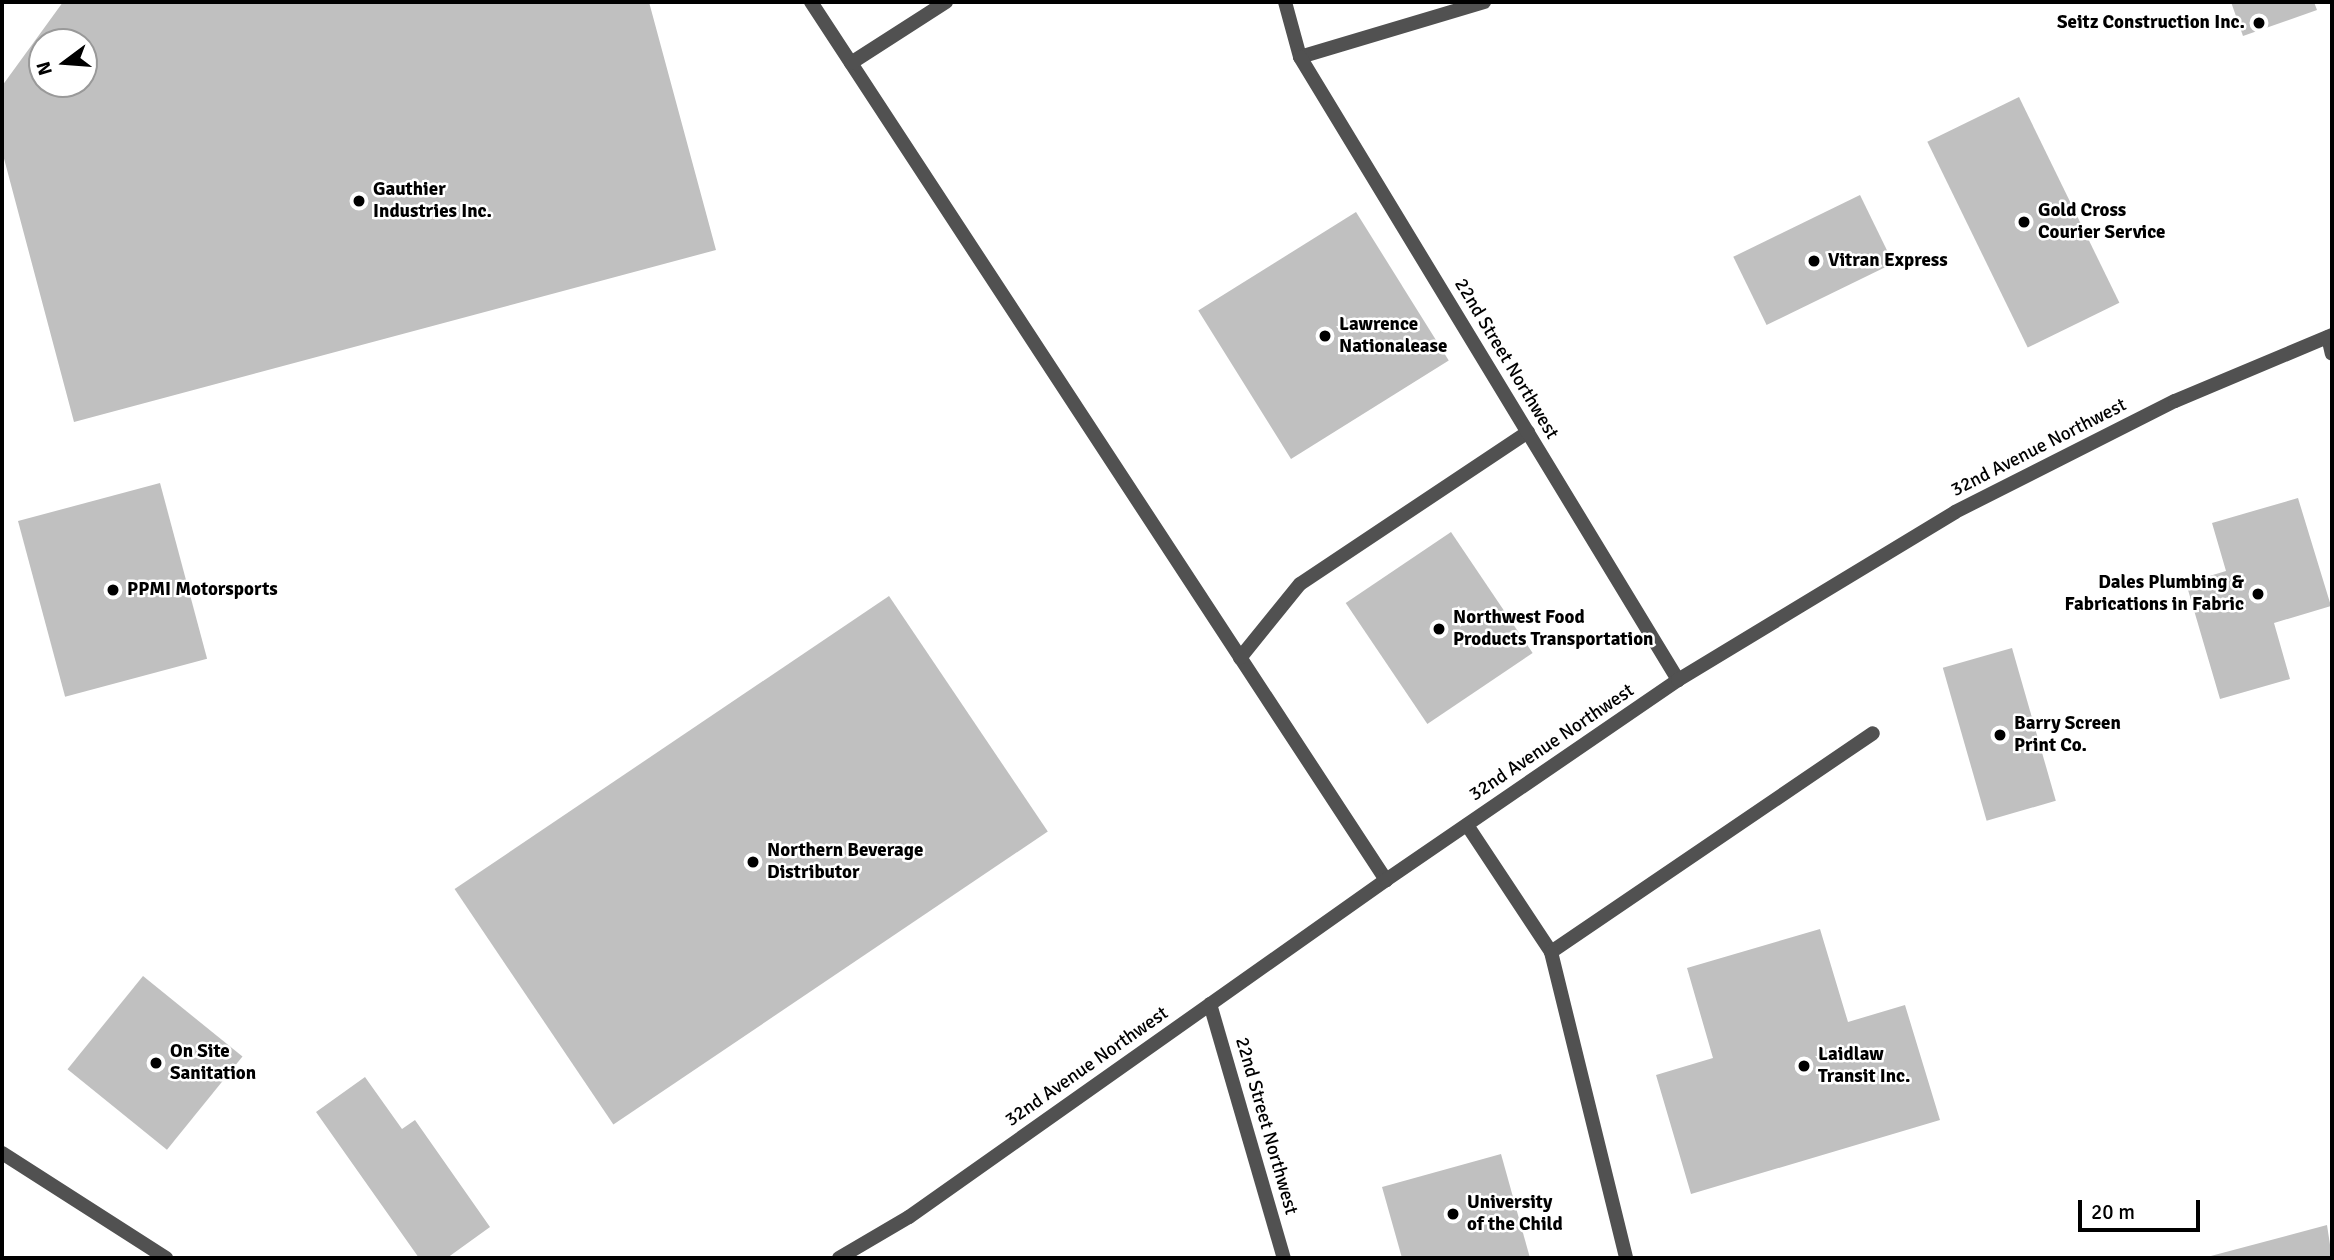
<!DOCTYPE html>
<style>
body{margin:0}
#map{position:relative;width:2334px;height:1260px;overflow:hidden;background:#fff;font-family:Signika,sans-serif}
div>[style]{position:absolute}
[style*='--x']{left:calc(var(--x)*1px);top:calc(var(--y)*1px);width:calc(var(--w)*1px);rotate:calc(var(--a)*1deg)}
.building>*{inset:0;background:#c0c0c0;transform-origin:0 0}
.lane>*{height:14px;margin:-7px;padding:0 7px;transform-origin:7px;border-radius:7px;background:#515151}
.street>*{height:14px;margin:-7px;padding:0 7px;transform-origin:7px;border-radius:7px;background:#515151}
.dots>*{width:19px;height:19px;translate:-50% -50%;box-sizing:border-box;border:4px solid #fff;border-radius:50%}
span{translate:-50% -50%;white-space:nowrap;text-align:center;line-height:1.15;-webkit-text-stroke:5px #fff;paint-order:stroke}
.poi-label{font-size:19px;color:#000;font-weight:700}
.right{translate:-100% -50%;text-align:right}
.left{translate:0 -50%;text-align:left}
.street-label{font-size:19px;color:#000}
.frame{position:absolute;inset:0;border:4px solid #000;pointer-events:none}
.north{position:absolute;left:28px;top:28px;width:70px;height:70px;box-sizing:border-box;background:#fff;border:2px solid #999;border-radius:50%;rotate:254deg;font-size:19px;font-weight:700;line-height:28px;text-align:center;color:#000}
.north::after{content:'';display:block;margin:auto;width:24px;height:32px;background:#000;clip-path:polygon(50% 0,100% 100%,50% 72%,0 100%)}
.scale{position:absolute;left:2078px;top:1200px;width:122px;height:32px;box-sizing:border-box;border:4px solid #000;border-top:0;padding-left:9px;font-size:21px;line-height:24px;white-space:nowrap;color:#000;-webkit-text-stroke:5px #fff;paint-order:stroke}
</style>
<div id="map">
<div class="building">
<i style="clip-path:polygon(evenodd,63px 2px,649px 2px,716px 250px,74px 422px,2px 151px,2px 86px,63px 2px,42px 42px,84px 42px,84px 84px,42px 84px,42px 42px)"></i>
<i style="clip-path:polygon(2231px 2px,2314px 2px,2317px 10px,2243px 36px)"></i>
<i style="left:2019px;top:97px;width:229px;height:102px;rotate:64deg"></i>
<i style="left:1860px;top:195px;width:76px;height:141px;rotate:64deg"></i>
<i style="left:1356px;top:212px;width:175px;height:186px;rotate:58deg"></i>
<i style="left:160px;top:483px;width:182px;height:147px;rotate:75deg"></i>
<i style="clip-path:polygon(2298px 498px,2331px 606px,2274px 623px,2290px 679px,2220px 699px,2186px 583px,2226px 571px,2212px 523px)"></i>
<i style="left:1451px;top:532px;width:146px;height:127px;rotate:56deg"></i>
<i style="left:889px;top:596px;width:284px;height:524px;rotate:56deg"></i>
<i style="left:2012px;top:648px;width:159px;height:72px;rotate:74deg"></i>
<i style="clip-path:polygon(1820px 929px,1848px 1022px,1905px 1005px,1940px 1120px,1691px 1194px,1656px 1075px,1713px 1058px,1687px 968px)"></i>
<i style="left:143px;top:976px;width:128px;height:120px;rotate:39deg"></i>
<i style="clip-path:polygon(365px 1077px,402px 1129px,415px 1120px,490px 1227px,447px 1258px,419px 1258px,316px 1112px)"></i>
<i style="clip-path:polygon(1501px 1154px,1530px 1258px,1402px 1258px,1382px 1187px)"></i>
<i style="clip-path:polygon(2327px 1225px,2332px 1258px,2207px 1258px,2207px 1257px)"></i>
</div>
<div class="lane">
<i style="--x:811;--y:2;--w:1050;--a:56.78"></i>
<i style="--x:1285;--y:2;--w:57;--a:74.7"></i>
<i style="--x:1300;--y:57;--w:192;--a:-16.6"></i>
<i style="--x:851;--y:63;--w:113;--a:-32.7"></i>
<i style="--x:2328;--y:337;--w:17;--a:77"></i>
<i style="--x:1240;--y:658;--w:95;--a:-51"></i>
<i style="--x:1300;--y:584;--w:274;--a:-33.7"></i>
<i style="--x:1467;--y:825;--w:152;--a:56.5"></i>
<i style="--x:1551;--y:952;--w:389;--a:-34.2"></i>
<i style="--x:1551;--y:952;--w:315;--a:76.2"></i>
</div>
<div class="street">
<i style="--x:1300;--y:57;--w:729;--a:58.75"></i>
<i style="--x:1210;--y:1004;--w:265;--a:73.8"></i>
<i style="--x:2;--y:1153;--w:195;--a:32.6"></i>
<i style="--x:839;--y:1258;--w:81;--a:-30.4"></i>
<i style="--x:909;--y:1217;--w:584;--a:-35.24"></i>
<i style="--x:1386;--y:880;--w:354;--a:-34.4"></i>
<i style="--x:1678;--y:680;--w:324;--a:-31.2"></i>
<i style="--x:1955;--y:512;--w:246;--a:-26.8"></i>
<i style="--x:2175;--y:401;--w:170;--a:-22.8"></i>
</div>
<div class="dots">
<i style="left:2259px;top:23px;background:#000"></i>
<i style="left:359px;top:201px;background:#000"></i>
<i style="left:2024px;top:222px;background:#000"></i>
<i style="left:1814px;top:261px;background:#000"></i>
<i style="left:1325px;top:336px;background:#000"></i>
<i style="left:113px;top:590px;background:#000"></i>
<i style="left:2258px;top:594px;background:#000"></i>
<i style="left:1439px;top:629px;background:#000"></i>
<i style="left:2000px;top:735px;background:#000"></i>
<i style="left:753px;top:862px;background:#000"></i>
<i style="left:156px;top:1063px;background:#000"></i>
<i style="left:1804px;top:1066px;background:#000"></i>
<i style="left:1453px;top:1214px;background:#000"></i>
</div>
<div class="poi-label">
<span class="right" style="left:2245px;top:23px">Seitz Construction Inc.</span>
<span class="left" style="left:373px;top:201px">Gauthier<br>Industries Inc.</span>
<span class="left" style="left:2038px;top:222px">Gold Cross<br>Courier Service</span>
<span class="left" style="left:1828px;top:261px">Vitran Express</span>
<span class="left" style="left:1339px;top:336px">Lawrence<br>Nationalease</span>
<span class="right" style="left:2244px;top:594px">Dales Plumbing &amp;<br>Fabrications in Fabric</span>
<span class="left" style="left:127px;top:590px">PPMI Motorsports</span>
<span class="left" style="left:1453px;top:629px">Northwest Food<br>Products Transportation</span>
<span class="left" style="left:2014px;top:735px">Barry Screen<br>Print Co.</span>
<span class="left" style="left:767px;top:862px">Northern Beverage<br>Distributor</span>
<span class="left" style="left:170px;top:1063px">On Site<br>Sanitation</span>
<span class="left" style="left:1818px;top:1066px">Laidlaw<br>Transit Inc.</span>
<span class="left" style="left:1467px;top:1214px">University<br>of the Child</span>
</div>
<div class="street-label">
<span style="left:1506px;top:359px;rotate:59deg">22nd Street Northwest</span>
<span style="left:2039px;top:448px;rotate:-27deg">32nd Avenue Northwest</span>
<span style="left:1552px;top:743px;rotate:-34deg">32nd Avenue Northwest</span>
<span style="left:1087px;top:1067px;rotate:-35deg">32nd Avenue Northwest</span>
<span style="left:1266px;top:1126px;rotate:74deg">22nd Street Northwest</span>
</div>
<div class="frame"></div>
<div class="north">N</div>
<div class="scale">20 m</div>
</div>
